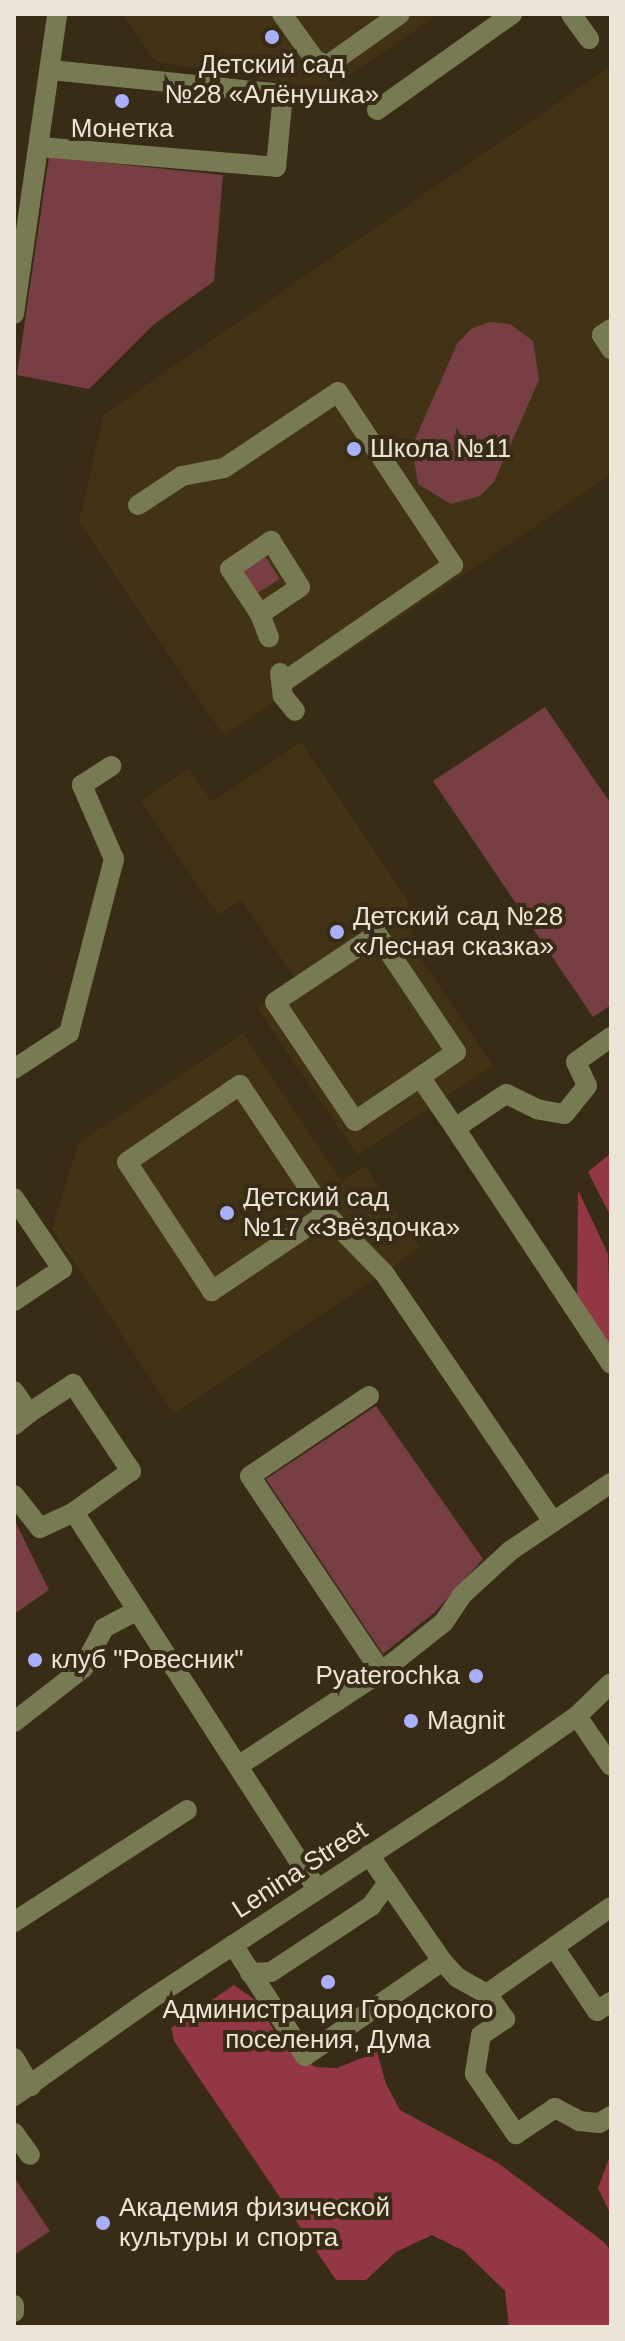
<!DOCTYPE html>
<meta charset="utf-8">
<style>
body{margin:0}
#map{position:relative;width:625px;height:2341px;overflow:hidden;background:#392c17;font-family:Arial,sans-serif}
div>[style]{position:absolute}
[style*='--x']{left:calc(var(--x)*1px);top:calc(var(--y)*1px);width:calc(var(--w)*1px);rotate:calc(var(--a)*1deg)}
.built>*{inset:0;background:#423216}
.green>*{inset:0;background:#773f44;transform-origin:0 0}
.forest>*{inset:0;background:#943744}
.minor>*{height:20px;margin:-10px;padding:0 10px;transform-origin:10px;border-radius:10px;background:#787a53}
.dots>*{width:22px;height:22px;translate:-50% -50%;box-sizing:border-box;border:4px solid #392c17;border-radius:50%}
span{translate:-50% -50%;white-space:nowrap;text-align:center;line-height:1.15;-webkit-text-stroke:8px #392c17;paint-order:stroke}
.poi-label{font-size:26px;color:#ece4d7}
.left{translate:0 -50%;text-align:left}
.right{translate:-100% -50%;text-align:right}
.street-label{font-size:26px;color:#ece4d7}
.frame{position:absolute;inset:0;border:16px solid #ece4d7;pointer-events:none}
</style>
<div id="map">
<div class="built">
<i style="clip-path:polygon(123px 14px,439px 14px,327px 90px,155px 61px)"></i>
<i style="clip-path:polygon(611px 66px,611px 475px,224px 736px,79px 522px,104px 414px)"></i>
<i style="clip-path:polygon(301px 742px,408px 901px,414px 949px,493px 1066px,357px 1155px,257px 1007px,296px 980px,242px 900px,218px 915px,141px 801px,189px 768px,212px 802px)"></i>
<i style="clip-path:polygon(243px 1033px,342px 1181px,365px 1166px,420px 1248px,174px 1414px,52px 1229px,79px 1142px)"></i>
</div>
<div class="green">
<i style="clip-path:polygon(49px 157px,223px 175px,214px 281px,153px 325px,89px 389px,17px 375px)"></i>
<i style="clip-path:polygon(490px 322px,510px 324px,533px 341px,539px 380px,494px 482px,480px 496px,451px 504px,418px 484px,412px 446px,457px 344px,471px 329px)"></i>
<i style="left:266px;top:557px;width:26px;height:27px;rotate:58deg"></i>
<i style="clip-path:polygon(545px 707px,611px 804px,611px 1005px,593px 1017px,433px 781px)"></i>
<i style="clip-path:polygon(376px 1406px,483px 1559px,435px 1612px,383px 1654px,266px 1479px)"></i>
<i style="clip-path:polygon(14px 1519px,49px 1590px,14px 1614px)"></i>
<i style="clip-path:polygon(14px 2177px,50px 2231px,14px 2255px)"></i>
</div>
<div class="forest">
<i style="clip-path:polygon(611px 1153px,611px 1217px,588px 1172px)"></i>
<i style="clip-path:polygon(578px 1190px,608px 1254px,611px 1348px,577px 1298px)"></i>
<i style="clip-path:polygon(234px 1985px,255px 2000px,282px 2043px,315px 2067px,337px 2068px,377px 2052px,386px 2084px,400px 2110px,498px 2163px,604px 2242px,611px 2251px,611px 2327px,509px 2327px,505px 2291px,464px 2251px,432px 2235px,396px 2252px,366px 2280px,336px 2280px,174px 2041px,171px 2028px)"></i>
<i style="clip-path:polygon(611px 2153px,611px 2215px,598px 2188px)"></i>
</div>
<div class="minor">
<i style="--x:282;--y:14;--w:57;--a:54.3"></i>
<i style="--x:315;--y:60;--w:14;--a:21"></i>
<i style="--x:328;--y:65;--w:88;--a:-35.3"></i>
<i style="--x:571;--y:14;--w:31;--a:54"></i>
<i style="--x:377;--y:110;--w:166;--a:-35.4"></i>
<i style="--x:40;--y:147;--w:237;--a:4.8"></i>
<i style="--x:276;--y:167;--w:73;--a:-84.5"></i>
<i style="--x:283;--y:94;--w:233;--a:-174.1"></i>
<i style="--x:14;--y:314;--w:303;--a:-81.8"></i>
<i style="--x:611;--y:329;--w:11;--a:146"></i>
<i style="--x:602;--y:335;--w:17;--a:57"></i>
<i style="--x:138;--y:505;--w:53;--a:-33.4"></i>
<i style="--x:182;--y:476;--w:43;--a:-10.8"></i>
<i style="--x:224;--y:468;--w:137;--a:-33.7"></i>
<i style="--x:338;--y:392;--w:208;--a:56.4"></i>
<i style="--x:453;--y:565;--w:208;--a:145.4"></i>
<i style="--x:271;--y:541;--w:54;--a:57.8"></i>
<i style="--x:300;--y:587;--w:48;--a:146"></i>
<i style="--x:260;--y:614;--w:54;--a:-123.7"></i>
<i style="--x:230;--y:569;--w:50;--a:-34.3"></i>
<i style="--x:260;--y:614;--w:25;--a:69"></i>
<i style="--x:280;--y:673;--w:23;--a:83"></i>
<i style="--x:283;--y:696;--w:19;--a:51"></i>
<i style="--x:611;--y:1037;--w:43;--a:144.5"></i>
<i style="--x:576;--y:1062;--w:26;--a:65"></i>
<i style="--x:587;--y:1086;--w:36;--a:129"></i>
<i style="--x:564;--y:1114;--w:27;--a:-170"></i>
<i style="--x:537;--y:1109;--w:34;--a:-154"></i>
<i style="--x:506;--y:1094;--w:61;--a:146.3"></i>
<i style="--x:455;--y:1128;--w:283;--a:56.5"></i>
<i style="--x:14;--y:1069;--w:66;--a:-33.2"></i>
<i style="--x:69;--y:1033;--w:180;--a:-75.5"></i>
<i style="--x:114;--y:859;--w:81;--a:-113.4"></i>
<i style="--x:82;--y:785;--w:35;--a:-33"></i>
<i style="--x:420;--y:1077;--w:78;--a:145.9"></i>
<i style="--x:355;--y:1121;--w:143;--a:-123.9"></i>
<i style="--x:275;--y:1002;--w:123;--a:-33.7"></i>
<i style="--x:377;--y:934;--w:142;--a:56.2"></i>
<i style="--x:456;--y:1052;--w:44;--a:145.2"></i>
<i style="--x:420;--y:1077;--w:62;--a:55.5"></i>
<i style="--x:14;--y:1198;--w:86;--a:55.9"></i>
<i style="--x:62;--y:1269;--w:58;--a:146.3"></i>
<i style="--x:326;--y:1214;--w:138;--a:146"></i>
<i style="--x:212;--y:1291;--w:154;--a:-123.4"></i>
<i style="--x:127;--y:1162;--w:137;--a:-34.3"></i>
<i style="--x:240;--y:1085;--w:155;--a:56.3"></i>
<i style="--x:326;--y:1214;--w:83;--a:45.5"></i>
<i style="--x:384;--y:1273;--w:301;--a:55.8"></i>
<i style="--x:14;--y:1391;--w:27;--a:56"></i>
<i style="--x:29;--y:1413;--w:19;--a:141"></i>
<i style="--x:369;--y:1396;--w:143;--a:146.1"></i>
<i style="--x:250;--y:1476;--w:236;--a:56.2"></i>
<i style="--x:381;--y:1672;--w:80;--a:-38.4"></i>
<i style="--x:444;--y:1622;--w:32;--a:-56"></i>
<i style="--x:462;--y:1595;--w:65;--a:-42.5"></i>
<i style="--x:510;--y:1551;--w:122;--a:-34"></i>
<i style="--x:29;--y:1413;--w:53;--a:-33.4"></i>
<i style="--x:73;--y:1384;--w:105;--a:56.3"></i>
<i style="--x:131;--y:1471;--w:70;--a:144.3"></i>
<i style="--x:74;--y:1512;--w:449;--a:57.2"></i>
<i style="--x:14;--y:1495;--w:42;--a:51.8"></i>
<i style="--x:40;--y:1528;--w:38;--a:-25"></i>
<i style="--x:577;--y:1716;--w:60;--a:55.8"></i>
<i style="--x:14;--y:1722;--w:88;--a:-38"></i>
<i style="--x:83;--y:1668;--w:45;--a:-62.3"></i>
<i style="--x:104;--y:1628;--w:38;--a:-28"></i>
<i style="--x:241;--y:1764;--w:168;--a:-33.3"></i>
<i style="--x:369;--y:1855;--w:129;--a:55.4"></i>
<i style="--x:442;--y:1961;--w:23;--a:47"></i>
<i style="--x:458;--y:1978;--w:33;--a:29"></i>
<i style="--x:487;--y:1994;--w:31;--a:54"></i>
<i style="--x:505;--y:2019;--w:29;--a:146"></i>
<i style="--x:481;--y:2035;--w:39;--a:99"></i>
<i style="--x:475;--y:2074;--w:73;--a:55.7"></i>
<i style="--x:516;--y:2134;--w:47;--a:-33.7"></i>
<i style="--x:555;--y:2108;--w:27;--a:28"></i>
<i style="--x:579;--y:2121;--w:20;--a:6"></i>
<i style="--x:599;--y:2123;--w:14;--a:-30"></i>
<i style="--x:14;--y:1922;--w:206;--a:-32.9"></i>
<i style="--x:233;--y:1945;--w:132;--a:57"></i>
<i style="--x:305;--y:2056;--w:167;--a:-34.7"></i>
<i style="--x:554;--y:1947;--w:77;--a:56.1"></i>
<i style="--x:597;--y:2011;--w:17;--a:-33"></i>
<i style="--x:250;--y:1973;--w:21;--a:-3"></i>
<i style="--x:271;--y:1972;--w:120;--a:-33.4"></i>
<i style="--x:371;--y:1906;--w:29;--a:-54"></i>
<i style="--x:487;--y:1994;--w:151;--a:-35.1"></i>
<i style="--x:14;--y:2058;--w:33;--a:59"></i>
<i style="--x:14;--y:2096;--w:164;--a:-35.3"></i>
<i style="--x:148;--y:2001;--w:417;--a:-33.3"></i>
<i style="--x:497;--y:1772;--w:98;--a:-35"></i>
<i style="--x:577;--y:1716;--w:47;--a:-44.1"></i>
<i style="--x:14;--y:2133;--w:27;--a:54"></i>
<i style="--x:14;--y:2305;--w:7;--a:90"></i>
</div>
<div class="dots">
<i style="left:272px;top:37px;background:#a8b0fc"></i>
<i style="left:122px;top:101px;background:#a8b0fc"></i>
<i style="left:354px;top:449px;background:#a8b0fc"></i>
<i style="left:337px;top:932px;background:#a8b0fc"></i>
<i style="left:227px;top:1213px;background:#a8b0fc"></i>
<i style="left:35px;top:1660px;background:#a8b0fc"></i>
<i style="left:476px;top:1676px;background:#a8b0fc"></i>
<i style="left:411px;top:1721px;background:#a8b0fc"></i>
<i style="left:328px;top:1982px;background:#a8b0fc"></i>
<i style="left:103px;top:2223px;background:#a8b0fc"></i>
</div>
<div class="poi-label">
<span style="left:272px;top:80px">Детский сад<br>№28 «Алёнушка»</span>
<span style="left:122px;top:129px">Монетка</span>
<span class="left" style="left:370px;top:449px">Школа №11</span>
<span class="left" style="left:353px;top:932px">Детский сад №28<br>«Лесная сказка»</span>
<span class="left" style="left:243px;top:1213px">Детский сад<br>№17 «Звёздочка»</span>
<span class="left" style="left:51px;top:1660px">клуб "Ровесник"</span>
<span class="right" style="left:460px;top:1676px">Pyaterochka</span>
<span class="left" style="left:427px;top:1721px">Magnit</span>
<span style="left:328px;top:2025px">Администрация Городского<br>поселения, Дума</span>
<span class="left" style="left:119px;top:2223px">Академия физической<br>культуры и спорта</span>
</div>
<div class="street-label">
<span style="left:300px;top:1870px;rotate:-33deg">Lenina Street</span>
</div>
<div class="frame"></div>
</div>
